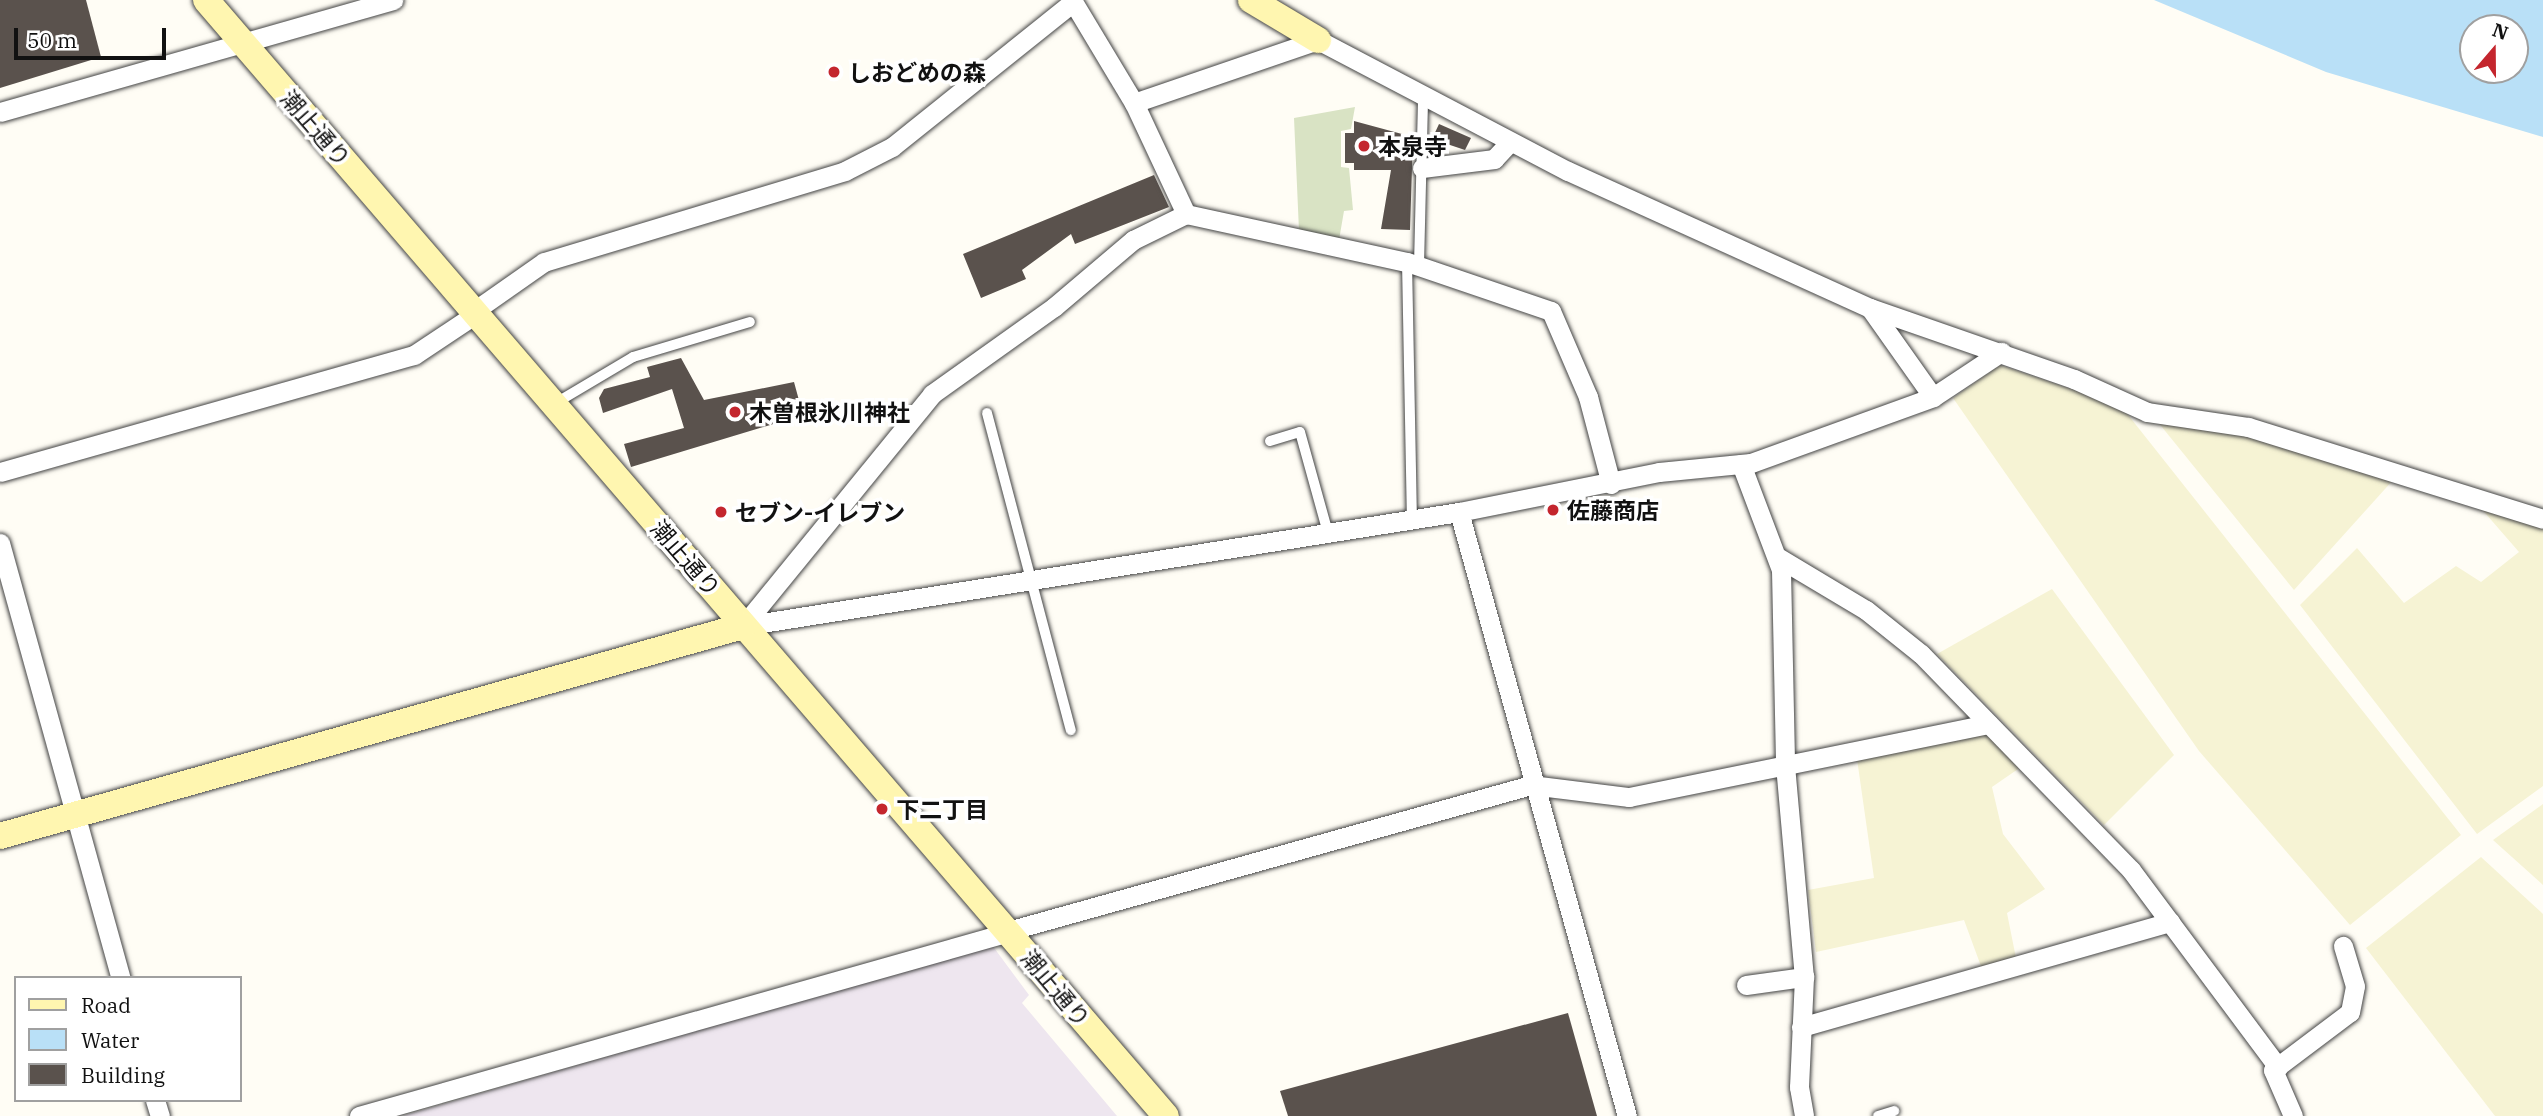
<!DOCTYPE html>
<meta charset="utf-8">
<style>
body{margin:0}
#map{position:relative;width:2543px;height:1116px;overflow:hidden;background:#fffdf5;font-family:"IBM Plex Serif","Noto Sans JP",serif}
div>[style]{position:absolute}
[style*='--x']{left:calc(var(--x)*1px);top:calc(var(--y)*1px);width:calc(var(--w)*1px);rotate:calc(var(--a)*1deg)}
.industrial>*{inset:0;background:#eee6ef}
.farmland>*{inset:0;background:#f6f3d4}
.cemetery>*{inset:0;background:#d9e3c4}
.water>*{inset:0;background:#b9e0f7}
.building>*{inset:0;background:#5a524d}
.roads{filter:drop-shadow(0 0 2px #444) drop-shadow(0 0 2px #444)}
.lane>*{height:10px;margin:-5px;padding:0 5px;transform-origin:5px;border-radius:5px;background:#fff}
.street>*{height:19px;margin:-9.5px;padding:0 9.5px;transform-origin:9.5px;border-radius:9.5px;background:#fff}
.secondary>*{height:26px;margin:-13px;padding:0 13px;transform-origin:13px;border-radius:13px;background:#fff6b0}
.dots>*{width:19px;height:19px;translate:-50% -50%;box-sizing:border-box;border:4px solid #fff;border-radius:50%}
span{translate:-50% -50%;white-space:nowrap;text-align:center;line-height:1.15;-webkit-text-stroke:7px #fff;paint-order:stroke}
.poi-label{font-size:23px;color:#111;font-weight:700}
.left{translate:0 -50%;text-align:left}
.street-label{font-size:23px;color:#111}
.legend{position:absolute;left:14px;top:976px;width:228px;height:126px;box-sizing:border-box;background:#fff;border:2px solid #a0a0a0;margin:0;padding:9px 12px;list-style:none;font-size:21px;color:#111}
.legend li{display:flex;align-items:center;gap:14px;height:35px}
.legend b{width:35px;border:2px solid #a0a0a0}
.north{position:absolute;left:2459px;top:14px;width:70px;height:70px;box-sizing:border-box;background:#fff;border:2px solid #a0a0a0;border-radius:50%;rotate:20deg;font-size:19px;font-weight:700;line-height:28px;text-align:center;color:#111}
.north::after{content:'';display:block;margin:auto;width:24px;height:32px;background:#c4262e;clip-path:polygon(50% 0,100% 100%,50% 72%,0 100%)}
.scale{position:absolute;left:14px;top:28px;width:152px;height:32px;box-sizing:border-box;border:4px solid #111;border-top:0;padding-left:9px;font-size:21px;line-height:24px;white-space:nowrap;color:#111;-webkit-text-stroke:5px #fff;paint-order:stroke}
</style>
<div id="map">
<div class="industrial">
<i style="clip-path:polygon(992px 945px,1029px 995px,1022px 1003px,1117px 1116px,402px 1116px)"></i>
</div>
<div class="farmland">
<i style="clip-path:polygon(2000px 365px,2121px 406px,2461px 835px,2350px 925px,2199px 751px,1953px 398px)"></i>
<i style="clip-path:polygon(2153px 416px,2312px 450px,2394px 479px,2294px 590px)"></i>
<i style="clip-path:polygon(2479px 506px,2543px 524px,2543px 786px,2477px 834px,2300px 605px,2357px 548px,2404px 603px,2456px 566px,2481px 582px,2519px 552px)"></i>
<i style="clip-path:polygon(2052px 589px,2174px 755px,2104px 825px,1937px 654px)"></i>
<i style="clip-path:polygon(1988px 730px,2021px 767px,1992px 787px,2003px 834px,2045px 889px,2007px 913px,2016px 958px,1982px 969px,1964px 920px,1816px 952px,1808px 890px,1874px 878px,1857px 759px)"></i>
<i style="clip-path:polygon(2543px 804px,2543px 885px,2493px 840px)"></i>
<i style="clip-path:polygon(2481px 857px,2543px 914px,2543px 1116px,2495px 1116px,2366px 948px)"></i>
</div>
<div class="cemetery">
<i style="clip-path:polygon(1355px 107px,1351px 129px,1341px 131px,1341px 167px,1349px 168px,1353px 210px,1344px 211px,1339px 240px,1299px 231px,1294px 118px)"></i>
</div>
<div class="water">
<i style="clip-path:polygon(evenodd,2154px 0,2543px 0,2543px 137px,2326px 72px,2154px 0,2473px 28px,2515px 28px,2515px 70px,2473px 70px,2473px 28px)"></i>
</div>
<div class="building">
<i style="clip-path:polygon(0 0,86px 0,101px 57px,0 88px)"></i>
<i style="clip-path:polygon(1354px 121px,1413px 137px,1410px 230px,1381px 229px,1391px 170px,1354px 170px,1354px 163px,1345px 163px,1345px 133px,1354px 133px)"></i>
<i style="clip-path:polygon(1439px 124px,1471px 138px,1465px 150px,1432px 139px)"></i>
<i style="clip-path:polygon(1154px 175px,1169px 207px,1075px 244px,1071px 234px,1022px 270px,1026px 279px,981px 298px,963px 254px)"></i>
<i style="clip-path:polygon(681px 358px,704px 400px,794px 382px,803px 415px,631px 467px,624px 444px,684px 428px,672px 389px,603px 413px,599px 398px,604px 389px,650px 377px,647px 367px)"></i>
<i style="clip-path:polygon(1568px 1013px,1597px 1116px,1288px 1116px,1280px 1091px)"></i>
</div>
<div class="roads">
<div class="lane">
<i style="--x:1407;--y:262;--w:257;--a:88.9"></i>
<i style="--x:1419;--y:265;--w:168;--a:-88.6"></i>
<i style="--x:554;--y:404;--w:92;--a:-30.7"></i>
<i style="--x:633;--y:357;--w:122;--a:-16.7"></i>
<i style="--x:987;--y:413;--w:328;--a:75.2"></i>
<i style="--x:1270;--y:441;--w:31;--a:-17"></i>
<i style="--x:1300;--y:432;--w:105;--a:74.5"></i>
<i style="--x:1878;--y:1116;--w:17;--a:-17"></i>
</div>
<div class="street">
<i style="--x:1072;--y:0;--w:120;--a:59"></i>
<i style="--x:1134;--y:103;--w:123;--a:64.9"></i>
<i style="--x:1134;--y:103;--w:194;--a:-18.9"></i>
<i style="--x:1318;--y:40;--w:282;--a:27.7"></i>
<i style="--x:1568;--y:171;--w:332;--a:24.4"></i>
<i style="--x:1870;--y:308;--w:109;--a:54.7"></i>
<i style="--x:0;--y:112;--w:409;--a:-15.9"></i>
<i style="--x:1422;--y:168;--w:73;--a:-7.1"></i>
<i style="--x:1494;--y:159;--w:23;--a:-47"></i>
<i style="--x:1870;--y:308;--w:216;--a:19.2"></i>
<i style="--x:2074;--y:379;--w:80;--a:24.3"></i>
<i style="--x:2147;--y:412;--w:102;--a:8.4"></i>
<i style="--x:2248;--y:427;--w:309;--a:17.3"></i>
<i style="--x:474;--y:311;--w:85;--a:-35"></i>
<i style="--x:544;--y:262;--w:314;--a:-16.8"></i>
<i style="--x:845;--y:171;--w:53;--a:-27.1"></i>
<i style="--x:892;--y:147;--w:232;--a:-38.7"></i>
<i style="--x:1741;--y:464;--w:113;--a:69.3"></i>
<i style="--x:1781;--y:570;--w:195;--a:88.8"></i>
<i style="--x:1785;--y:765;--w:213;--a:84.9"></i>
<i style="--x:1804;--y:977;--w:110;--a:92.6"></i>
<i style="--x:1799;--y:1087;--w:29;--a:80"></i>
<i style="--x:0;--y:472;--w:430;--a:-15.8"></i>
<i style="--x:414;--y:355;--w:76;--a:-33.7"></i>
<i style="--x:1459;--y:512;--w:627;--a:74.46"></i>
<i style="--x:0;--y:543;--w:452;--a:74.5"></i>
<i style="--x:1779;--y:558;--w:101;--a:30.9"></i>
<i style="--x:1866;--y:610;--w:70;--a:38.7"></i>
<i style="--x:1921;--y:654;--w:301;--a:45.8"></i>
<i style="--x:2131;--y:870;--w:246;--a:53.3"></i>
<i style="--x:743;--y:626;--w:725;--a:-9.05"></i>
<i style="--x:1459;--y:512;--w:204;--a:-11.3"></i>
<i style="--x:1659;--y:472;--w:92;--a:-5.6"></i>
<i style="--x:1751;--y:463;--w:194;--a:-19.9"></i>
<i style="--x:1933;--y:397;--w:82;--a:-33.5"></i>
<i style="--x:743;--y:626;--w:299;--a:-50.8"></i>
<i style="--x:932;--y:394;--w:150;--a:-35.5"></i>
<i style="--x:1054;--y:307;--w:104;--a:-40.3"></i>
<i style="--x:1133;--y:240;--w:59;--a:-26.1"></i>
<i style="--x:1186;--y:214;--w:226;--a:12.3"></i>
<i style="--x:1407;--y:262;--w:152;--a:18.8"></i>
<i style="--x:1551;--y:311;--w:94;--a:66.7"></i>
<i style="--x:1588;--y:397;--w:90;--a:75.2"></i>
<i style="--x:1008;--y:931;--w:543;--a:-15.6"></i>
<i style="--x:1531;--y:785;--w:99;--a:7"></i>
<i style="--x:1629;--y:797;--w:367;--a:-11.5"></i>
<i style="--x:1746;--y:985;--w:59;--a:-7.9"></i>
<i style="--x:1801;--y:1027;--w:384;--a:-15.9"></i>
<i style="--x:155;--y:1100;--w:17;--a:73"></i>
<i style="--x:359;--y:1116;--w:676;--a:-15.81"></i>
<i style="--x:2293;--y:1116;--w:50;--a:-113.5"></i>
<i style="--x:2273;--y:1070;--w:96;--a:-37"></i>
<i style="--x:2350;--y:1012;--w:26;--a:-79"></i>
<i style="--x:2355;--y:986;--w:42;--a:-106.7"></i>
</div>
<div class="secondary">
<i style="--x:206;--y:0;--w:1472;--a:49.3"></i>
<i style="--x:1251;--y:0;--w:78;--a:30.8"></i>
<i style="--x:0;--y:836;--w:772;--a:-15.78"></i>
</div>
</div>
<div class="dots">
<i style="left:834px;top:72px;background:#c4262e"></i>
<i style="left:1364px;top:146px;background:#c4262e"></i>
<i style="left:735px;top:412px;background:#c4262e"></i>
<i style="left:1553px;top:510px;background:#c4262e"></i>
<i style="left:721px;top:512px;background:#c4262e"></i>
<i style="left:882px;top:809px;background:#c4262e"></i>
</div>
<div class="poi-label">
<span class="left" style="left:848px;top:72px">しおどめの森</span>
<span class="left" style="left:1378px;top:146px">本泉寺</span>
<span class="left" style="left:749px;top:412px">木曽根氷川神社</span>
<span class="left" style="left:1567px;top:510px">佐藤商店</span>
<span class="left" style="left:735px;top:512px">セブン-イレブン</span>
<span class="left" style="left:896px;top:809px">下二丁目</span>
</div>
<div class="street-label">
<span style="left:316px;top:128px;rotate:49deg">潮止通り</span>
<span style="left:686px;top:558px;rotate:49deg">潮止通り</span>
<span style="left:1056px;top:988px;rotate:50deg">潮止通り</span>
</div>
<ul class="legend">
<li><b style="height:9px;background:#fff6b0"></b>Road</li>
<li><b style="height:19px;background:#b9e0f7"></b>Water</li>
<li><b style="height:19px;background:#5a524d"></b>Building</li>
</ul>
<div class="north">N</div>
<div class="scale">50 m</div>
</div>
